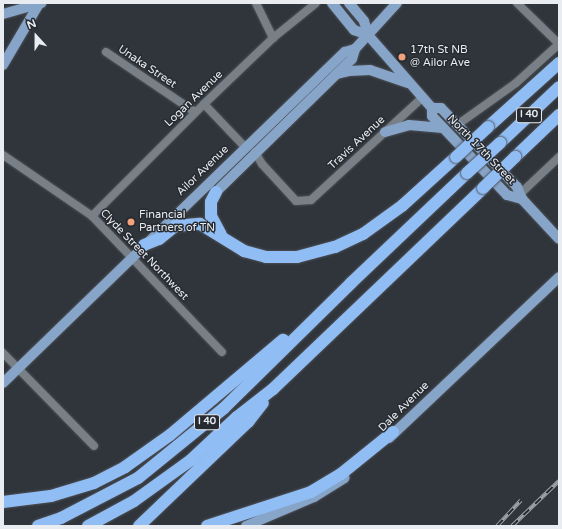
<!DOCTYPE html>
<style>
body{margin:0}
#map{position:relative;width:562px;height:529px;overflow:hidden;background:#30353c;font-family:"Varela Round",sans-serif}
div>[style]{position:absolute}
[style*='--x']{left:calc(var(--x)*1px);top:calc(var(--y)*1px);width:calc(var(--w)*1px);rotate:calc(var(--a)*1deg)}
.roads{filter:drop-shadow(0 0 1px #4e5258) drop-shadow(0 0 1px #4e5258)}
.minor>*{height:8px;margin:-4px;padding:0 4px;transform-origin:4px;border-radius:4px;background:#797f86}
.major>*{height:10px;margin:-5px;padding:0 5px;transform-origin:5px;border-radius:5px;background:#87a4c9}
.highway>*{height:12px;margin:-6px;padding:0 6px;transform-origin:6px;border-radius:6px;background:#91bdf5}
.rail>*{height:4px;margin-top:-2px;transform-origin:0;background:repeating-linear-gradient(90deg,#262b31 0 8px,#a1a5aa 0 16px);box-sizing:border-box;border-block:1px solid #a1a5aa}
.bridges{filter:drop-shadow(0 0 1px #4e5258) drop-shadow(0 0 1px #4e5258)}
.highway-bridge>*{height:12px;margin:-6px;padding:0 6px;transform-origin:6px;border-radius:6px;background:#91bdf5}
.dots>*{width:11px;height:11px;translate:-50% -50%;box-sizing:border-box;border:2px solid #262b31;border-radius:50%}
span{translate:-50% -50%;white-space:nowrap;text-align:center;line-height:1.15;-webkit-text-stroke:3px #262b31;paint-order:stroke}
.shield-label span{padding:1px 3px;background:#262b31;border:1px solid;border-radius:3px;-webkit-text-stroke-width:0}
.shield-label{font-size:10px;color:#e9ecf0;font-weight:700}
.poi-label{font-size:11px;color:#e9ecf0}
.left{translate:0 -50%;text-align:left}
.street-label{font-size:11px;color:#e9ecf0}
.frame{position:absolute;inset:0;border:4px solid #e9ecf0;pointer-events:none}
.north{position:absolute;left:16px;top:16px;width:40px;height:40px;-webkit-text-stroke:3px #262b31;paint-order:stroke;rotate:339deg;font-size:11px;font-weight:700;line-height:16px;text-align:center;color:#e9ecf0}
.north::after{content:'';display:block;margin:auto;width:14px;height:18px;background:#e9ecf0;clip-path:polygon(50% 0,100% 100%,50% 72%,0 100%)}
</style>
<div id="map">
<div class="roads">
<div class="minor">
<i style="--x:256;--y:3;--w:39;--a:64"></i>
<i style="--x:517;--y:3;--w:59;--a:44.3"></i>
<i style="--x:106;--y:52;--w:107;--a:34"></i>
<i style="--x:204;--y:104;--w:59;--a:46.4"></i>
<i style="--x:457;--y:125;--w:72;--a:-35.4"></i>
<i style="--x:516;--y:83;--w:58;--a:-42.2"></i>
<i style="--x:255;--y:152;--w:14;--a:60"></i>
<i style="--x:262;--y:164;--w:50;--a:47.4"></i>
<i style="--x:296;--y:201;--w:15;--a:-4"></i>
<i style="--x:311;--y:200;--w:151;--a:-42.6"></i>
<i style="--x:3;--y:155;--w:108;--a:34.4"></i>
<i style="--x:92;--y:216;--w:188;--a:46.3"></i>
<i style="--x:520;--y:194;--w:54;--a:-43.5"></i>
<i style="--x:92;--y:216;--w:158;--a:-45"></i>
<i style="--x:204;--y:104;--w:95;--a:-43.7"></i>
<i style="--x:273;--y:38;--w:55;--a:-39.1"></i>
<i style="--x:3;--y:353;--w:130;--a:45.6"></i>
</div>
<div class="major">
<i style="--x:332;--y:3;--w:35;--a:51"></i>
<i style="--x:354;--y:30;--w:15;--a:20"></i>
<i style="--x:349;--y:3;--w:23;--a:50"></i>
<i style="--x:364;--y:21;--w:15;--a:74"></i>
<i style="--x:368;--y:35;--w:97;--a:48.8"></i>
<i style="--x:432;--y:108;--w:8;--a:90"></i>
<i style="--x:432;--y:116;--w:109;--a:46.5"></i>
<i style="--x:507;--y:195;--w:16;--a:15"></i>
<i style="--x:3;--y:14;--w:40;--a:-16"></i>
<i style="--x:3;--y:65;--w:71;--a:-59.5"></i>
<i style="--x:337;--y:74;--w:12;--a:-14"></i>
<i style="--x:349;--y:71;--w:21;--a:-3"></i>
<i style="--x:370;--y:70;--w:40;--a:18.9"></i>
<i style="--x:432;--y:108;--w:9;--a:0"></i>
<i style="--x:441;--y:108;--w:37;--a:46"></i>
<i style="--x:467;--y:135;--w:72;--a:46.1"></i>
<i style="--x:517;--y:187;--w:13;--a:67"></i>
<i style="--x:522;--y:199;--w:54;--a:47.2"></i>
<i style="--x:385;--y:132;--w:25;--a:-16"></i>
<i style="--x:409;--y:125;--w:34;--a:5"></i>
<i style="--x:216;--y:192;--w:190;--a:-44.4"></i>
<i style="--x:352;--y:59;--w:10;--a:-73"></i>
<i style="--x:355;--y:49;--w:62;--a:-47.6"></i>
<i style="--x:3;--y:383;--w:476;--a:-44.1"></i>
<i style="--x:345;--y:52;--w:10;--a:-17"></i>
<i style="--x:389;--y:438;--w:234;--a:-43.4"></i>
<i style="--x:246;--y:526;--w:74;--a:-23.1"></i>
<i style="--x:314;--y:497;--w:36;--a:-32"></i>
</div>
<div class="highway">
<i style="--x:488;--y:127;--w:96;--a:-42"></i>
<i style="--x:500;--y:143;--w:81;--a:-43.5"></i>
<i style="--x:515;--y:157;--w:61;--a:-43.7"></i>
<i style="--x:216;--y:192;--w:11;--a:117"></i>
<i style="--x:211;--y:202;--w:14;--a:90"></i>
<i style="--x:211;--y:216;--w:21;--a:62"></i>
<i style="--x:144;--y:245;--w:16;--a:-22"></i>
<i style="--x:159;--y:239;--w:21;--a:-39"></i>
<i style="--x:175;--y:226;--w:25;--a:-5"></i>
<i style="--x:200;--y:224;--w:52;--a:31.5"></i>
<i style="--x:244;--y:251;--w:23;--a:15"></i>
<i style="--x:266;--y:257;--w:31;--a:0"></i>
<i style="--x:297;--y:257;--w:39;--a:-15"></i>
<i style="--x:335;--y:247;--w:31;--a:-25"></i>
<i style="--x:363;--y:234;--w:49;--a:-35.9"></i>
<i style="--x:403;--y:205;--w:72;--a:-42.2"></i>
<i style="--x:3;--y:502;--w:48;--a:-7.1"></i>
<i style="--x:51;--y:496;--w:45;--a:-16.8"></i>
<i style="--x:94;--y:483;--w:35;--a:-27"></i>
<i style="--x:125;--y:467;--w:55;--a:-35.4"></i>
<i style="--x:170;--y:435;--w:148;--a:-40.1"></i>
<i style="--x:38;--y:526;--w:24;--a:-19"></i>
<i style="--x:61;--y:518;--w:87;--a:-27.5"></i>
<i style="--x:138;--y:478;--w:111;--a:-39.1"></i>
<i style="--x:224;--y:408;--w:178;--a:-44.5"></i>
<i style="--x:351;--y:283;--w:160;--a:-43.5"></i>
<i style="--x:88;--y:526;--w:52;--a:-28.5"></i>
<i style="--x:134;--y:501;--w:70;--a:-35.7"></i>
<i style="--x:191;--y:460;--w:63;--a:-43.1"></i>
<i style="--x:237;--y:417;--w:46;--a:-37.9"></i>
<i style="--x:273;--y:389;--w:291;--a:-43.7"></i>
<i style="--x:139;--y:526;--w:151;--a:-43.7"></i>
<i style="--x:248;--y:422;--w:24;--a:-52"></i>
<i style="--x:207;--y:526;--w:109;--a:-18.1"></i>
<i style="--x:311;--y:492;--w:35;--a:-31"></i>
<i style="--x:341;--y:474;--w:67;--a:-38.9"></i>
</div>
</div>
<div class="rail">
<i style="--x:497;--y:526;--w:35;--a:-47"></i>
<i style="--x:512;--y:526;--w:65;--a:-43.8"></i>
</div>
<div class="bridges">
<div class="highway-bridge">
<i style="--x:456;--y:157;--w:44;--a:-43.2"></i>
<i style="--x:467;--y:173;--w:45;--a:-42.3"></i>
<i style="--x:483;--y:188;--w:45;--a:-44.1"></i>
</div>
</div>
<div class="dots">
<i style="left:402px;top:57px;background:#f1a17c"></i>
<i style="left:131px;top:222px;background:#f1a17c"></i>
</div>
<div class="shield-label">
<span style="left:529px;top:115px">I 40</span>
<span style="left:207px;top:422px">I 40</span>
</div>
<div class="poi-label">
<span class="left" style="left:410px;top:57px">17th St NB<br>@ Ailor Ave</span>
<span class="left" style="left:139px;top:222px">Financial<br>Partners of TN</span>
</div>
<div class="street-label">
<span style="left:147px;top:67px;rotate:34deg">Unaka Street</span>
<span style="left:194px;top:99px;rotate:-44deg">Logan Avenue</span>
<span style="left:357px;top:143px;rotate:-43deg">Travis Avenue</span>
<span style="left:481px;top:150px;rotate:46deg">North 17th Street</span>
<span style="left:203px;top:171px;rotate:-44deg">Ailor Avenue</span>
<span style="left:144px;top:255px;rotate:46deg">Clyde Street Northwest</span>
<span style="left:404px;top:407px;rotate:-45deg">Dale Avenue</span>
</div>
<div class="frame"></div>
<div class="north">N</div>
</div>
